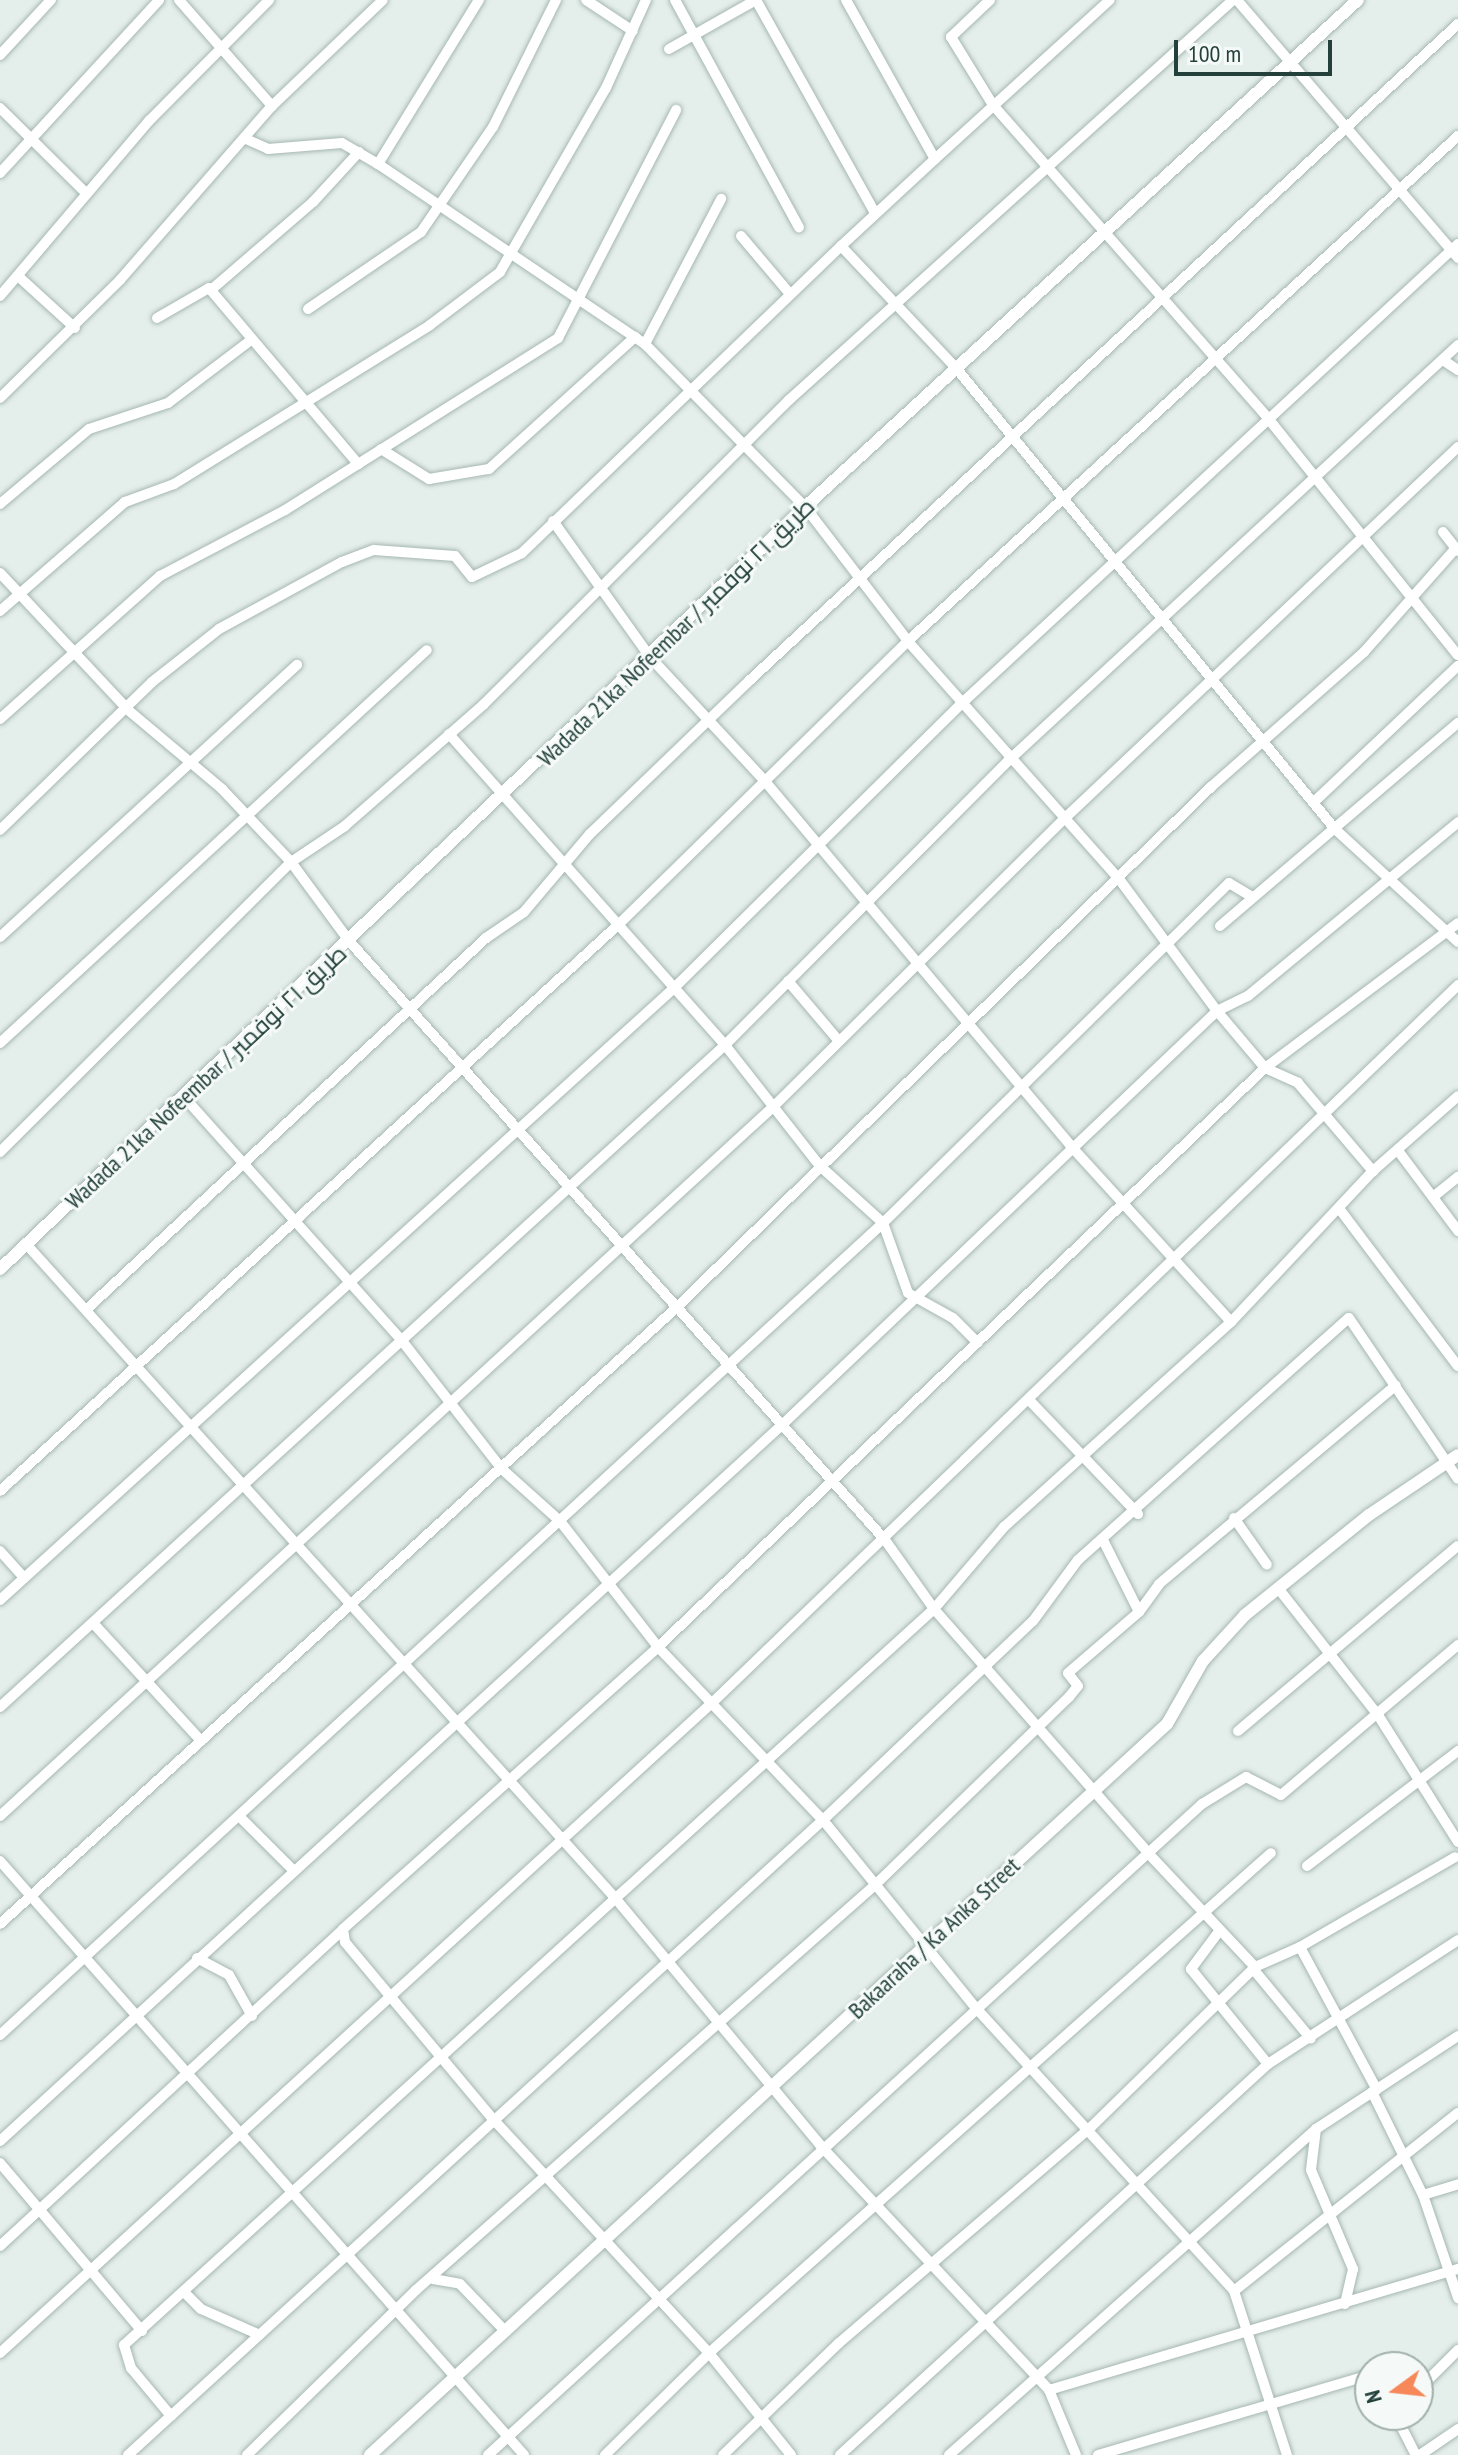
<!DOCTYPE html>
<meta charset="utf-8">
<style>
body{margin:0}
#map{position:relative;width:1458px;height:2455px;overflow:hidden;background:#e4eeea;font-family:"PT Sans Narrow",Cairo,sans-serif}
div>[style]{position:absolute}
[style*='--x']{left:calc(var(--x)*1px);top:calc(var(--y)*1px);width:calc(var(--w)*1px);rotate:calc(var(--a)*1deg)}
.roads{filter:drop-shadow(0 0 2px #a6b7b2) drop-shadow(0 0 2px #a6b7b2)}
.minor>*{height:10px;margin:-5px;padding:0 5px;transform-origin:5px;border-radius:5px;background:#fff}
.tertiary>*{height:12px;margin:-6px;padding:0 6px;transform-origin:6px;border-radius:6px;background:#fff}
span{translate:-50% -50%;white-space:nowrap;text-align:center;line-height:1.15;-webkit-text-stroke:6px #f5faf8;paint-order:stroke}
.street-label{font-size:24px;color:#23413a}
.north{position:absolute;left:1354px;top:2351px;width:80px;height:80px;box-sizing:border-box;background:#f5faf8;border:2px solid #a1b0ac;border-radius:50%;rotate:255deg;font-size:22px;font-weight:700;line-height:32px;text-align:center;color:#23413a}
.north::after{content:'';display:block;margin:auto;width:28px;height:36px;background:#f6885a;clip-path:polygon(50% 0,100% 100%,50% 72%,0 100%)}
.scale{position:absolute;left:1174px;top:40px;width:158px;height:36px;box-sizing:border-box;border:4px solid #23413a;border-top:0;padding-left:10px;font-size:24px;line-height:28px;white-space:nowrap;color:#23413a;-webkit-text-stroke:6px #f5faf8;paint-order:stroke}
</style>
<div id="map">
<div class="roads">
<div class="minor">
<i style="--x:179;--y:0;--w:141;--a:48.7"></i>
<i style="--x:586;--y:0;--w:56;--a:33.4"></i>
<i style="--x:675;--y:0;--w:259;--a:61.4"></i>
<i style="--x:756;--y:0;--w:244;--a:60.8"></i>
<i style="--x:846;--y:0;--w:182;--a:60.8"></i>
<i style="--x:935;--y:159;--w:128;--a:137.2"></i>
<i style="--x:841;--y:246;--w:168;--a:46.7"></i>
<i style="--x:956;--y:368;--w:597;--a:50.58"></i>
<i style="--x:1335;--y:829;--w:167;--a:42.6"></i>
<i style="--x:990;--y:0;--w:54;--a:136.5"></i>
<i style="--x:951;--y:37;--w:80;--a:58.3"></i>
<i style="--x:993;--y:105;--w:415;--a:48.7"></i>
<i style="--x:1267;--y:417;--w:305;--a:51.3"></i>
<i style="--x:1233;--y:0;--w:598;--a:137.98"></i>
<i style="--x:789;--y:400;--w:432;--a:135.1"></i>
<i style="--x:483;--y:705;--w:184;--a:138.8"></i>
<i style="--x:345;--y:826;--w:65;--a:146.3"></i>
<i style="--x:291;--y:862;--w:99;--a:53.6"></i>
<i style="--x:350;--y:942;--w:802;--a:48.18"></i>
<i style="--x:885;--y:1540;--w:85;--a:54.6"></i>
<i style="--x:934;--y:1609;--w:325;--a:48.7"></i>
<i style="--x:1148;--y:1853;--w:156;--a:46.8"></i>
<i style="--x:1255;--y:1967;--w:49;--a:-24"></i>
<i style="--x:1300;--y:1947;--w:162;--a:61.7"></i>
<i style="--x:1237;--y:0;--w:340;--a:49.4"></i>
<i style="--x:669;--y:49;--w:100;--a:-29.4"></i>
<i style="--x:0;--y:55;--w:75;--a:-47.2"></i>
<i style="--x:0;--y:108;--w:122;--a:44.7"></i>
<i style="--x:246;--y:139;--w:24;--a:24"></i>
<i style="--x:268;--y:149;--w:74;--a:-4.6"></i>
<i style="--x:342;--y:143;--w:42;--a:30.3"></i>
<i style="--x:935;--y:159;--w:236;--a:-42.3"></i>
<i style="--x:0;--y:173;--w:235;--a:-47.4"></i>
<i style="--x:741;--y:236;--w:76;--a:49.8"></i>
<i style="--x:18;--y:276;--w:77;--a:42.4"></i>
<i style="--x:211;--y:290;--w:135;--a:-40.8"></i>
<i style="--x:313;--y:202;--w:68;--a:-47.4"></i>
<i style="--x:0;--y:296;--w:231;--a:-49.6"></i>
<i style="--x:150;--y:120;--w:169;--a:-45.2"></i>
<i style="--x:308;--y:309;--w:137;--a:-34.3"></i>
<i style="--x:421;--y:232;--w:127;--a:-55.6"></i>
<i style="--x:493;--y:127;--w:142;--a:-63.6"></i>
<i style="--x:157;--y:318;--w:60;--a:-30"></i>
<i style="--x:209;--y:288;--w:231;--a:49.7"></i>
<i style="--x:645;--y:344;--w:164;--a:-62.3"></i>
<i style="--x:1443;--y:360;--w:18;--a:34"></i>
<i style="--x:0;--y:398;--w:168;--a:-44.5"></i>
<i style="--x:120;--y:280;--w:231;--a:-48.9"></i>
<i style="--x:272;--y:106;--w:153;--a:-43.7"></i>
<i style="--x:381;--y:449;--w:57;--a:32"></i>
<i style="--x:429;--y:479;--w:61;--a:-9.5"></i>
<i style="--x:489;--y:469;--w:197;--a:-42.1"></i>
<i style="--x:0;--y:504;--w:116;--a:-40.1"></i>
<i style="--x:89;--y:429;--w:83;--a:-18.2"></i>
<i style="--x:168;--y:403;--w:104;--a:-37.2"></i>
<i style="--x:553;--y:521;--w:167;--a:54.5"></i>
<i style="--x:650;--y:657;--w:168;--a:47.2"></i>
<i style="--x:764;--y:780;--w:476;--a:50"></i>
<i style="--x:1070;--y:1145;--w:239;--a:47.7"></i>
<i style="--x:1443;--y:532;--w:24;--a:52"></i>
<i style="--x:0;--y:573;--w:187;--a:46.9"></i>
<i style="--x:128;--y:710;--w:123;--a:40"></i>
<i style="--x:222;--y:789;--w:100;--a:46.6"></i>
<i style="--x:291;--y:862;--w:411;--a:135.1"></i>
<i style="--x:0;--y:611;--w:166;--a:-41.1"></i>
<i style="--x:125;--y:502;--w:52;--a:-20.2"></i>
<i style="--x:174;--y:484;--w:301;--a:-31.8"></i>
<i style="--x:430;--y:325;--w:88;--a:-37.1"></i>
<i style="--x:500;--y:272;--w:212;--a:-60.1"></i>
<i style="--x:606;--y:88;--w:97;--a:-65.6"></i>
<i style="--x:0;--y:719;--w:215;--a:-41.8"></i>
<i style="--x:160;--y:576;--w:141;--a:-27.8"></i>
<i style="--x:285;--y:510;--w:323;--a:-32.2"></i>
<i style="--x:558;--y:338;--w:257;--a:-62.6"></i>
<i style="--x:449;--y:734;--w:416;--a:48.4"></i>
<i style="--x:725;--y:1045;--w:154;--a:51.9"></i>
<i style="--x:820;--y:1166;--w:85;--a:42.1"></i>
<i style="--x:883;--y:1223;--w:74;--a:70.3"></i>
<i style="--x:908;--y:1293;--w:51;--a:29.1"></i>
<i style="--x:953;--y:1318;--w:35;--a:45"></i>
<i style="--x:1315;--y:801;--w:197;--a:-43.4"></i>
<i style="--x:0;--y:830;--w:212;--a:-44.2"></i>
<i style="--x:152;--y:682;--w:85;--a:-38.3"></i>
<i style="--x:219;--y:629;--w:140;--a:-28.6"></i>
<i style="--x:342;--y:562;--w:34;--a:-21"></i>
<i style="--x:374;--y:550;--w:81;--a:4.2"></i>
<i style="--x:455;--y:556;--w:27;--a:51"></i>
<i style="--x:472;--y:577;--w:55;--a:-25.6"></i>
<i style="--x:522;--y:553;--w:443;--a:-43.9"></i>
<i style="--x:1220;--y:926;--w:313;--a:-40.5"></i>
<i style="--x:0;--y:937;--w:403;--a:-42.5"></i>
<i style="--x:788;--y:981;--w:77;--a:49.7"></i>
<i style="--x:0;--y:1043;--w:580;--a:-42.63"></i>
<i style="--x:1265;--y:1068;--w:241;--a:-36.9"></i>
<i style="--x:1265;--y:1068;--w:36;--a:24"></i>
<i style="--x:1298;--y:1083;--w:116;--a:49.6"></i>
<i style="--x:185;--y:1098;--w:327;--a:48.2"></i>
<i style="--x:403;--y:1342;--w:161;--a:52.1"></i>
<i style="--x:502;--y:1469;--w:78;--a:41.9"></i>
<i style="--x:560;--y:1521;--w:160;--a:52.1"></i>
<i style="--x:658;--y:1647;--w:239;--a:46.4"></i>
<i style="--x:823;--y:1820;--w:242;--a:50.9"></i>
<i style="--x:976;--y:2008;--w:383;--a:47.6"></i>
<i style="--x:1234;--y:2291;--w:172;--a:72.1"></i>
<i style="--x:1399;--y:1152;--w:99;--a:53.2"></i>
<i style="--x:1433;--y:1197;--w:32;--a:-39"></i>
<i style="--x:1341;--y:1211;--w:194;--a:53"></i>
<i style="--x:27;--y:1245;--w:880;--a:47.99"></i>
<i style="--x:616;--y:1899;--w:320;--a:50.3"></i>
<i style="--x:820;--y:2145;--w:335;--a:46.9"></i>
<i style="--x:1049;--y:2390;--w:70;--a:67.4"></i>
<i style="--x:88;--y:1308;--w:543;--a:-42.91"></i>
<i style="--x:486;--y:938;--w:46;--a:-34.4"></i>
<i style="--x:524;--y:912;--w:102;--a:-49.8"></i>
<i style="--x:590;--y:834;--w:222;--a:-43.9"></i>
<i style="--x:750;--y:680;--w:965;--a:-42.82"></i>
<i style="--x:1031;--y:1402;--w:155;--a:46.3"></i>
<i style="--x:0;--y:1491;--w:838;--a:-42.49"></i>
<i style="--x:618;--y:925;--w:406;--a:-44.4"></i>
<i style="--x:908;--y:641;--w:169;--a:-127.5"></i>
<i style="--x:805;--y:507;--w:228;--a:-134.5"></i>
<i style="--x:645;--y:344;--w:322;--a:-146"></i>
<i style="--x:378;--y:164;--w:193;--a:-58.4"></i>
<i style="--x:1234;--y:1518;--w:57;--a:54.9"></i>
<i style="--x:1103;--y:1540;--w:80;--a:63.4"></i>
<i style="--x:0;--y:1551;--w:36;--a:48"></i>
<i style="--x:1278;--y:1588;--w:162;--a:51.8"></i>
<i style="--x:1378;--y:1715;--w:150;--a:57.8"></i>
<i style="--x:0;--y:1600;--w:909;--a:-42.24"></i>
<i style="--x:673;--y:989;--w:405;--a:-44.7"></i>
<i style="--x:961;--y:704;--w:677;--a:-42.79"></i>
<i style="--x:93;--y:1623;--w:160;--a:47.5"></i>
<i style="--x:0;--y:1707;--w:982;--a:-42.4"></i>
<i style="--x:725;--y:1045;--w:401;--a:-45.1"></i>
<i style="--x:1008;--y:761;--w:613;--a:-42.75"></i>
<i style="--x:1238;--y:1731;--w:287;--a:-40.1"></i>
<i style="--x:0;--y:1816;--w:1050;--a:-42.53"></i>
<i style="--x:774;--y:1106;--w:408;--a:-44.7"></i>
<i style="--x:1064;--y:819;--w:542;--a:-43.35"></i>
<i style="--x:239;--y:1816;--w:75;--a:45"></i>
<i style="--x:0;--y:1861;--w:792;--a:48.58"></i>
<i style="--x:1307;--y:1866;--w:190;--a:-37.3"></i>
<i style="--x:0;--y:1924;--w:915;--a:-42.34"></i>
<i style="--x:676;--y:1308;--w:747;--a:-44.24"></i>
<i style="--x:1211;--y:787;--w:204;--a:-41.4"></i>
<i style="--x:1364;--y:652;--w:137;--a:-48.5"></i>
<i style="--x:1220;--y:1930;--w:49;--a:126.6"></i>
<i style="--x:1191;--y:1969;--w:122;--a:51"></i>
<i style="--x:1300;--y:1947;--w:179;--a:-30.1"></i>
<i style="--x:197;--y:1958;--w:36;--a:28"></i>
<i style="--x:229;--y:1975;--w:47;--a:60.7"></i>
<i style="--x:1254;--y:1970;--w:89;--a:50.4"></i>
<i style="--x:0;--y:2035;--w:1200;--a:-42.6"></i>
<i style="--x:883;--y:1223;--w:485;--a:-44.5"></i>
<i style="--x:1229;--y:883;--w:27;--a:31"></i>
<i style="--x:1372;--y:2092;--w:115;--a:63.7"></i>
<i style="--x:1423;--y:2195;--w:109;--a:71.2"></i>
<i style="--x:1316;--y:2129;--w:41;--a:97"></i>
<i style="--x:1311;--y:2170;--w:108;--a:67"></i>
<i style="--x:1353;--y:2269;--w:36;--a:103"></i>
<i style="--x:0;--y:2141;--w:1062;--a:-42.48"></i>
<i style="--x:783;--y:1424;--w:599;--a:-43.58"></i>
<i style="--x:1217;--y:1011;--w:164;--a:-126.6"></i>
<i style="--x:1119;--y:879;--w:318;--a:-131.6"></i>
<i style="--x:908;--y:641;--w:747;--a:-42.56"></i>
<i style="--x:0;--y:2163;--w:220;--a:49.8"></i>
<i style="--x:1423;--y:2195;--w:37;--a:-17"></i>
<i style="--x:0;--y:2246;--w:467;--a:-42.7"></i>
<i style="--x:433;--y:2279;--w:27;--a:10"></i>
<i style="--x:460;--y:2284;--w:66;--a:46.2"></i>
<i style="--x:1234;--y:2291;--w:286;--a:-38.5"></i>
<i style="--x:186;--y:2294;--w:21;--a:45"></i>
<i style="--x:201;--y:2309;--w:64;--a:23.8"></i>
<i style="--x:0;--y:2353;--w:965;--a:-42.4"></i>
<i style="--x:713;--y:1702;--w:1034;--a:-43.9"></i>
<i style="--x:1418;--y:2386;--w:25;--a:90"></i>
<i style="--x:1419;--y:2389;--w:55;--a:-45"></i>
<i style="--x:1049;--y:2390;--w:427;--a:-16.5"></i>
<i style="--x:1409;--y:2415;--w:13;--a:135"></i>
<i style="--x:1400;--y:2424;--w:35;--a:63"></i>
<i style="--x:171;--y:2416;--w:62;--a:-129.8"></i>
<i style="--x:131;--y:2368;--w:24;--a:-107"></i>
<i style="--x:124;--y:2345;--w:1094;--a:-42.26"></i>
<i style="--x:934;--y:1609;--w:108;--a:-49.5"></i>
<i style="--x:1004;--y:1527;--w:306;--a:-42.1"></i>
<i style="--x:1231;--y:1322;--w:207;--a:-46.8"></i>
<i style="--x:1373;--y:1171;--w:113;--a:-41.4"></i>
<i style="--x:128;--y:2455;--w:941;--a:-42.42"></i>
<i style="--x:823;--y:1820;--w:289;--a:-43.5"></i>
<i style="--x:1033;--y:1621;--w:76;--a:-53.6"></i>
<i style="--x:1078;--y:1560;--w:363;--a:-41.8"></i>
<i style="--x:1349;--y:1318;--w:194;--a:55.9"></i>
<i style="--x:247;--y:2455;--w:236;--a:-44.3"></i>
<i style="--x:416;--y:2290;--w:611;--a:-41.42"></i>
<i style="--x:874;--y:1886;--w:272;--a:-44.1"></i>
<i style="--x:1069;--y:1697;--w:14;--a:-51"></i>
<i style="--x:1078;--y:1686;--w:16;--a:-128"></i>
<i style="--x:1068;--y:1673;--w:94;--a:-40.7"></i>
<i style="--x:1139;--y:1612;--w:34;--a:-54"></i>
<i style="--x:1159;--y:1584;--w:309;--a:-40"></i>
<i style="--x:488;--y:2455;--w:966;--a:-42.36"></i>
<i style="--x:1202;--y:1804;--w:52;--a:-31.5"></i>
<i style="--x:1246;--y:1777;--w:39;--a:27"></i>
<i style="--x:1281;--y:1795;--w:232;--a:-40.3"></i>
<i style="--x:605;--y:2455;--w:146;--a:-44.4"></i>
<i style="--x:709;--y:2353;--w:752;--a:-41.66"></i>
<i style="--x:723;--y:2455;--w:161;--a:-44"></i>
<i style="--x:839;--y:2343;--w:332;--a:-40.6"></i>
<i style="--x:1091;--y:2127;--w:229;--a:-44.3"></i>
<i style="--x:791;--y:2455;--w:131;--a:-128.8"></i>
<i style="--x:709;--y:2353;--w:320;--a:-132.7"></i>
<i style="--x:492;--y:2118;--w:229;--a:-129.9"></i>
<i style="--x:345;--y:1942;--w:13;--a:-99"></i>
<i style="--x:343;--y:1929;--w:423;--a:-41.8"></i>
<i style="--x:658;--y:1647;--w:839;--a:-43.65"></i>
<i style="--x:1265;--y:1068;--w:75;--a:-130.1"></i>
<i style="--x:1217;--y:1011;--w:34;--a:-26"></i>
<i style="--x:1248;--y:996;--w:273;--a:-39.6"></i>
<i style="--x:840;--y:2455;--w:580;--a:-42.41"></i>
<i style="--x:1268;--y:2064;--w:227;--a:-33.1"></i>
<i style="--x:949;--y:2455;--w:491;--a:-41.6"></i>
<i style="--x:1316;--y:2129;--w:170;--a:-33.2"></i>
<i style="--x:1098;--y:2455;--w:284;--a:-16.4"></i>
<i style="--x:1420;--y:2455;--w:46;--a:-34.4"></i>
</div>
<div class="tertiary">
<i style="--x:0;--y:1269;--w:1108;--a:-43.43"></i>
<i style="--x:805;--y:507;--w:750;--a:-42.52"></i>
<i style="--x:370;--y:2455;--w:1081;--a:-42.53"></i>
<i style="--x:1167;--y:1724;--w:73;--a:-60.3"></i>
<i style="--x:1203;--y:1661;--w:62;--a:-47.6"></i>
<i style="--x:1245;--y:1615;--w:159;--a:-38.9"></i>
<i style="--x:1369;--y:1515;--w:107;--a:-34"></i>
</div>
</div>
<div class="street-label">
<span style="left:676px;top:632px;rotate:-44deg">Wadada 21ka Nofeembar / طريق ٢١ نوفمبر</span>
<span style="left:206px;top:1077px;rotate:-43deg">Wadada 21ka Nofeembar / طريق ٢١ نوفمبر</span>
<span style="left:934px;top:1938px;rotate:-43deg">Bakaaraha / Ka Anka Street</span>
</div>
<div class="north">N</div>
<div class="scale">100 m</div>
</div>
